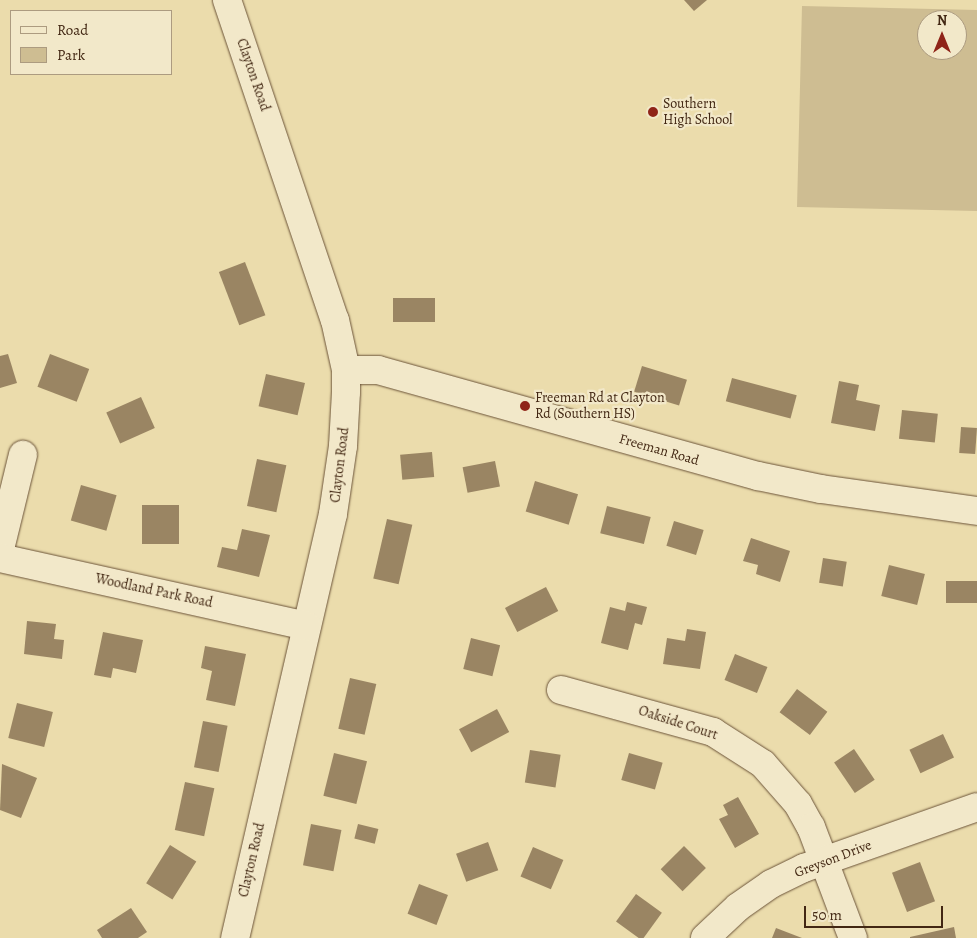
<!DOCTYPE html>
<style>
body{margin:0}
#map{position:relative;width:977px;height:938px;overflow:hidden;background:#ebdcac;font-family:Alegreya,serif}
div>[style]{position:absolute}
[style*='--x']{left:calc(var(--x)*1px);top:calc(var(--y)*1px);width:calc(var(--w)*1px);rotate:calc(var(--a)*1deg)}
.green>*{inset:0;background:#cebd92}
.building>*{inset:0;background:#9a8563;transform-origin:0 0}
.roads{filter:drop-shadow(0 0 1px #6c5439) drop-shadow(0 0 1px #6c5439)}
.minor>*{height:28px;margin:-14px;padding:0 14px;transform-origin:14px;border-radius:14px;background:#f2e8c9}
.dots>*{width:14px;height:14px;translate:-50% -50%;box-sizing:border-box;border:2px solid #f2e8c9;border-radius:50%}
span{translate:-50% -50%;white-space:nowrap;text-align:center;line-height:1.15;-webkit-text-stroke:4.5px #f2e8c9;paint-order:stroke}
.street-label{font-size:14px;color:#422713}
.poi-label{font-size:14px;color:#422713}
.left{translate:0 -50%;text-align:left}
.legend{position:absolute;left:10px;top:10px;width:162px;height:65px;box-sizing:border-box;background:#f2e8c9;border:1px solid #ac9b80;margin:0;padding:6px 9px;list-style:none;font-size:15px;color:#422713}
.legend li{display:flex;align-items:center;gap:10px;height:25px}
.legend b{width:25px;border:1px solid #ac9b80}
.north{position:absolute;left:917px;top:10px;width:50px;height:50px;box-sizing:border-box;background:#f2e8c9;border:1px solid #ac9b80;border-radius:50%;rotate:0deg;font-size:14px;font-weight:700;line-height:20px;text-align:center;color:#422713}
.north::after{content:'';display:block;margin:auto;width:18px;height:22px;background:#8f2418;clip-path:polygon(50% 0,100% 100%,50% 72%,0 100%)}
.scale{position:absolute;left:804px;top:906px;width:139px;height:22px;box-sizing:border-box;border:2px solid #422713;border-top:0;padding-left:6px;font-size:15px;line-height:18px;white-space:nowrap;color:#422713;-webkit-text-stroke:4px #f2e8c9;paint-order:stroke}
</style>
<div id="map">
<div class="green">
<i style="clip-path:polygon(evenodd,802px 6px,977px 10px,977px 211px,797px 207px,802px 6px,927px 20px,957px 20px,957px 50px,927px 50px,927px 20px)"></i>
</div>
<div class="building">
<i style="clip-path:polygon(684px 0,707px 0,694px 11px)"></i>
<i style="left:245px;top:262px;width:57px;height:28px;rotate:69deg"></i>
<i style="left:393px;top:298px;width:42px;height:24px"></i>
<i style="clip-path:polygon(8px 354px,17px 383px,0 388px,0 356px)"></i>
<i style="left:50px;top:354px;width:42px;height:35px;rotate:21deg"></i>
<i style="left:642px;top:366px;width:47px;height:27px;rotate:17deg"></i>
<i style="left:266px;top:374px;width:40px;height:33px;rotate:13deg"></i>
<i style="left:732px;top:378px;width:67px;height:24px;rotate:15deg"></i>
<i style="clip-path:polygon(839px 381px,859px 385px,856px 400px,880px 405px,875px 431px,831px 423px)"></i>
<i style="left:141px;top:397px;width:34px;height:38px;rotate:66deg"></i>
<i style="left:902px;top:410px;width:36px;height:29px;rotate:6deg"></i>
<i style="left:961px;top:427px;width:16px;height:26px;rotate:4deg"></i>
<i style="left:432px;top:452px;width:25px;height:32px;rotate:85deg"></i>
<i style="left:257px;top:459px;width:30px;height:48px;rotate:12deg"></i>
<i style="left:495px;top:461px;width:26px;height:33px;rotate:79deg"></i>
<i style="left:535px;top:481px;width:45px;height:32px;rotate:17deg"></i>
<i style="left:81px;top:485px;width:37px;height:37px;rotate:16deg"></i>
<i style="left:142px;top:505px;width:37px;height:39px"></i>
<i style="left:607px;top:506px;width:45px;height:28px;rotate:14deg"></i>
<i style="left:387px;top:519px;width:26px;height:61px;rotate:13deg"></i>
<i style="left:674px;top:521px;width:31px;height:26px;rotate:17deg"></i>
<i style="clip-path:polygon(242px 529px,270px 535px,259px 577px,217px 567px,222px 547px,237px 550px)"></i>
<i style="clip-path:polygon(751px 538px,790px 551px,780px 582px,756px 574px,758px 565px,743px 561px)"></i>
<i style="left:823px;top:558px;width:24px;height:25px;rotate:9deg"></i>
<i style="left:889px;top:565px;width:37px;height:32px;rotate:14deg"></i>
<i style="left:946px;top:581px;width:31px;height:22px"></i>
<i style="left:546px;top:587px;width:27px;height:46px;rotate:63deg"></i>
<i style="clip-path:polygon(627px 602px,647px 607px,642px 625px,635px 623px,628px 650px,601px 643px,610px 607px,625px 611px)"></i>
<i style="clip-path:polygon(27px 621px,56px 624px,54px 639px,64px 640px,62px 659px,24px 654px)"></i>
<i style="clip-path:polygon(687px 629px,706px 632px,700px 669px,663px 664px,667px 638px,685px 641px)"></i>
<i style="clip-path:polygon(103px 632px,143px 640px,136px 673px,113px 668px,111px 678px,94px 675px)"></i>
<i style="left:471px;top:638px;width:30px;height:32px;rotate:14deg"></i>
<i style="clip-path:polygon(205px 646px,246px 654px,235px 706px,206px 700px,212px 671px,201px 668px)"></i>
<i style="left:735px;top:654px;width:35px;height:28px;rotate:22deg"></i>
<i style="left:350px;top:678px;width:27px;height:52px;rotate:13deg"></i>
<i style="left:797px;top:689px;width:38px;height:29px;rotate:37deg"></i>
<i style="left:17px;top:703px;width:37px;height:36px;rotate:14deg"></i>
<i style="left:497px;top:709px;width:26px;height:43px;rotate:62deg"></i>
<i style="left:203px;top:721px;width:25px;height:47px;rotate:11deg"></i>
<i style="left:943px;top:734px;width:26px;height:37px;rotate:65deg"></i>
<i style="left:854px;top:749px;width:37px;height:24px;rotate:56deg"></i>
<i style="left:530px;top:750px;width:31px;height:33px;rotate:9deg"></i>
<i style="left:334px;top:753px;width:34px;height:44px;rotate:14deg"></i>
<i style="left:629px;top:753px;width:35px;height:28px;rotate:16deg"></i>
<i style="clip-path:polygon(2px 764px,37px 778px,21px 818px,0 810px)"></i>
<i style="left:185px;top:782px;width:30px;height:49px;rotate:12deg"></i>
<i style="clip-path:polygon(738px 797px,759px 834px,735px 848px,719px 819px,728px 815px,723px 805px)"></i>
<i style="left:311px;top:824px;width:31px;height:42px;rotate:11deg"></i>
<i style="left:358px;top:824px;width:21px;height:15px;rotate:14deg"></i>
<i style="left:488px;top:842px;width:30px;height:34px;rotate:70deg"></i>
<i style="left:170px;top:845px;width:31px;height:45px;rotate:32deg"></i>
<i style="left:684px;top:846px;width:31px;height:33px;rotate:45deg"></i>
<i style="left:533px;top:847px;width:33px;height:32px;rotate:23deg"></i>
<i style="left:920px;top:862px;width:42px;height:30px;rotate:69deg"></i>
<i style="left:419px;top:884px;width:31px;height:32px;rotate:21deg"></i>
<i style="left:636px;top:894px;width:32px;height:34px;rotate:36deg"></i>
<i style="clip-path:polygon(131px 908px,147px 932px,138px 938px,102px 938px,97px 930px)"></i>
<i style="clip-path:polygon(954px 927px,956px 938px,910px 938px,910px 937px)"></i>
<i style="clip-path:polygon(776px 928px,802px 938px,772px 938px)"></i>
</div>
<div class="roads">
<div class="minor">
<i style="--x:227;--y:0;--w:338;--a:71.4"></i>
<i style="--x:335;--y:320;--w:51;--a:77.6"></i>
<i style="--x:346;--y:370;--w:22;--a:90"></i>
<i style="--x:346;--y:392;--w:54;--a:93.2"></i>
<i style="--x:343;--y:446;--w:69;--a:98.4"></i>
<i style="--x:333;--y:514;--w:435;--a:103"></i>
<i style="--x:346;--y:370;--w:32;--a:0"></i>
<i style="--x:378;--y:370;--w:395;--a:15.6"></i>
<i style="--x:758;--y:476;--w:64;--a:11.7"></i>
<i style="--x:821;--y:489;--w:158;--a:8"></i>
<i style="--x:0;--y:549;--w:97;--a:-76.3"></i>
<i style="--x:0;--y:558;--w:314;--a:12.5"></i>
<i style="--x:561;--y:690;--w:158;--a:15.4"></i>
<i style="--x:713;--y:732;--w:59;--a:32.6"></i>
<i style="--x:763;--y:764;--w:53;--a:48.8"></i>
<i style="--x:798;--y:804;--w:26;--a:61"></i>
<i style="--x:811;--y:827;--w:119;--a:69.3"></i>
<i style="--x:705;--y:938;--w:45;--a:-43.2"></i>
<i style="--x:738;--y:907;--w:40;--a:-34.9"></i>
<i style="--x:771;--y:884;--w:37;--a:-26"></i>
<i style="--x:804;--y:868;--w:183;--a:-19.4"></i>
</div>
</div>
<div class="dots">
<i style="left:653px;top:112px;background:#8f2418"></i>
<i style="left:525px;top:406px;background:#8f2418"></i>
</div>
<div class="street-label">
<span style="left:253px;top:75px;rotate:71deg">Clayton Road</span>
<span style="left:659px;top:450px;rotate:16deg">Freeman Road</span>
<span style="left:340px;top:465px;rotate:-83deg">Clayton Road</span>
<span style="left:154px;top:591px;rotate:12deg">Woodland Park Road</span>
<span style="left:678px;top:723px;rotate:18deg">Oakside Court</span>
<span style="left:833px;top:859px;rotate:-21deg">Greyson Drive</span>
<span style="left:252px;top:860px;rotate:-77deg">Clayton Road</span>
</div>
<div class="poi-label">
<span class="left" style="left:663px;top:112px">Southern<br>High School</span>
<span class="left" style="left:535px;top:406px">Freeman Rd at Clayton<br>Rd (Southern HS)</span>
</div>
<ul class="legend">
<li><b style="height:6px;background:#f2e8c9"></b>Road</li>
<li><b style="height:14px;background:#cebd92"></b>Park</li>
</ul>
<div class="north">N</div>
<div class="scale">50 m</div>
</div>
